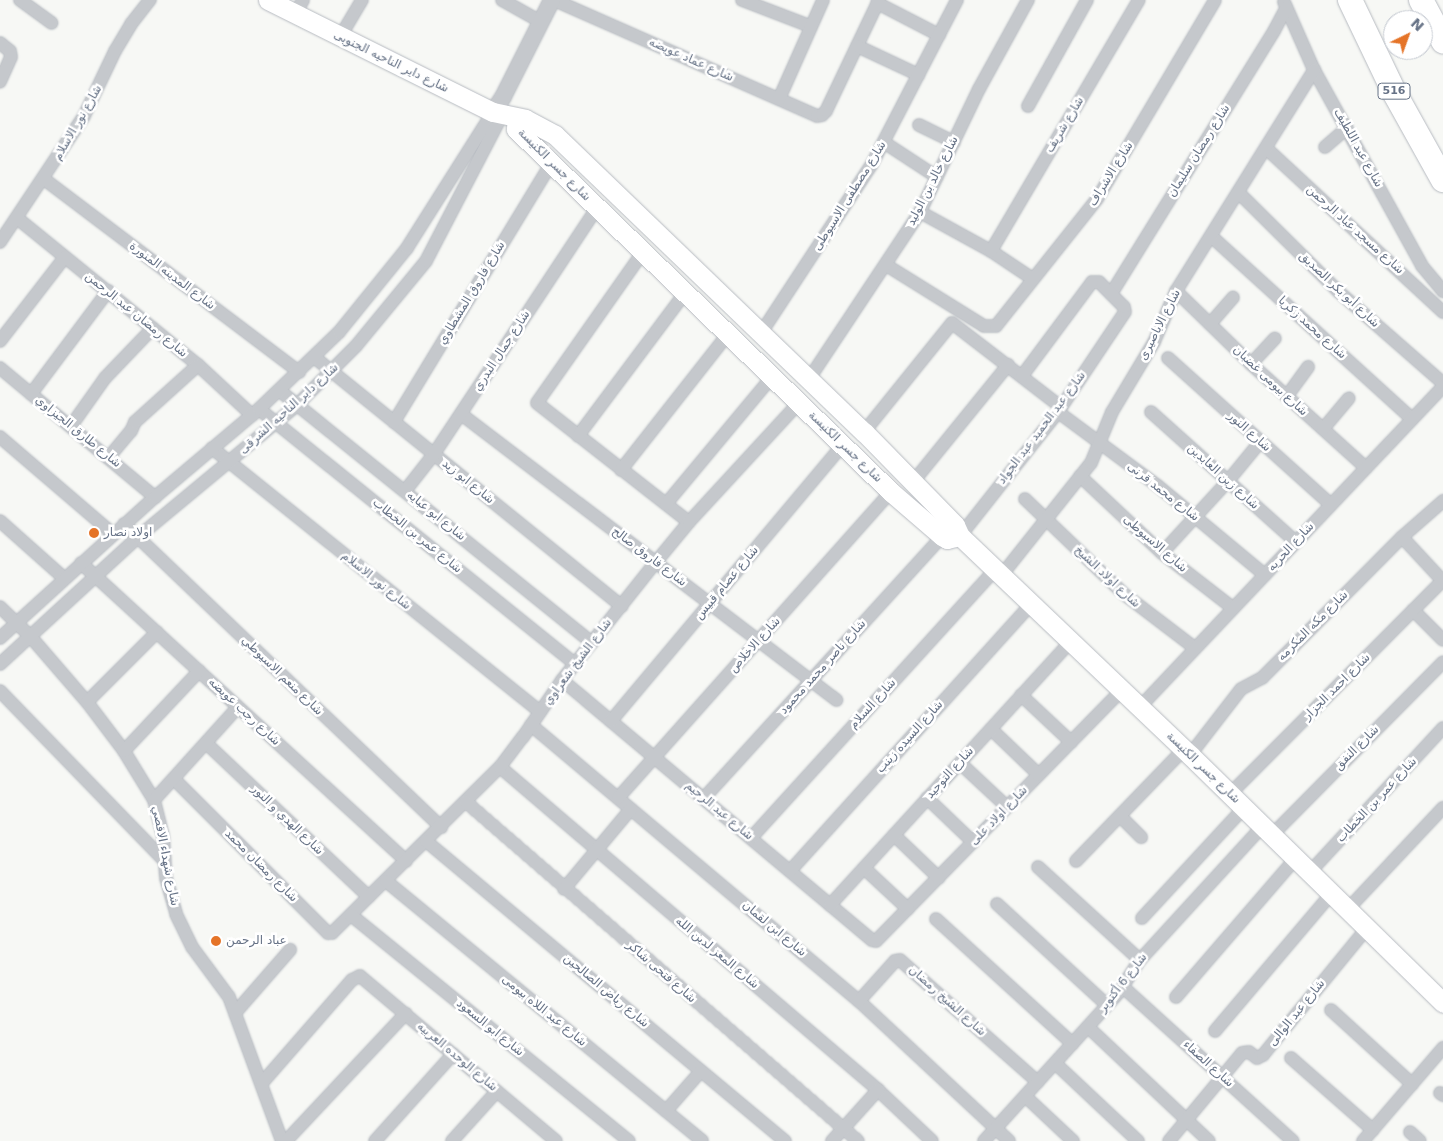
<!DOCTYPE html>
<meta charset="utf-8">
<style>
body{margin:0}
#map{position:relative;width:1443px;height:1141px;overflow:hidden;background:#f7f8f5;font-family:"DejaVu Sans","Noto Naskh Arabic",sans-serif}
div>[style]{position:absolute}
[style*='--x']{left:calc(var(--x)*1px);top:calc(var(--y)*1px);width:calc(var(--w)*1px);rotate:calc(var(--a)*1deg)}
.roads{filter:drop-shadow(0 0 1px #b7bbc1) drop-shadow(0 0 1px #b7bbc1)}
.minor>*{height:12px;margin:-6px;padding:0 6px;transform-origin:6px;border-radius:6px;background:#c5c8cc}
.tertiary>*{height:16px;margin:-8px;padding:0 8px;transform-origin:8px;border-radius:8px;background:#c5c8cc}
.secondary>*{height:19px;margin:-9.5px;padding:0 9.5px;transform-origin:9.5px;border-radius:9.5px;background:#fff}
.motorway>*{height:24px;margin:-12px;padding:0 12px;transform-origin:12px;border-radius:12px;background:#fff}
.dots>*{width:14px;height:14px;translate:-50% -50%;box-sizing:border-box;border:2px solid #fff;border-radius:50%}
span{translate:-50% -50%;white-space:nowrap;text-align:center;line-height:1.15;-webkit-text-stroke:5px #fff;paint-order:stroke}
.shield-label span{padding:1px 4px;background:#fff;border:1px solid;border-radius:4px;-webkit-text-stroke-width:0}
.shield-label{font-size:11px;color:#667286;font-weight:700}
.street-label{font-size:12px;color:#667286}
.poi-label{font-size:12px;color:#667286}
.left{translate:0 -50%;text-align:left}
.north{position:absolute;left:1383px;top:10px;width:50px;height:50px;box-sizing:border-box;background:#fff;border:1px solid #c2c7cf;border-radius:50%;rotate:42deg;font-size:14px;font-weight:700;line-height:20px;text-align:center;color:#667286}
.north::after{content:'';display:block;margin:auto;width:18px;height:22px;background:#e57428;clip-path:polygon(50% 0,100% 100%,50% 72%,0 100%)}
</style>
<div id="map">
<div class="roads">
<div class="minor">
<i style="--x:20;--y:0;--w:39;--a:36"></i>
<i style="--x:502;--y:0;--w:45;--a:29.4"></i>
<i style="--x:554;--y:0;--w:287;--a:23.8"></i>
<i style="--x:817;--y:116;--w:5;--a:-11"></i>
<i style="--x:822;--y:115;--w:6;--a:-45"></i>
<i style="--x:826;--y:111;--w:123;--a:-64.5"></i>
<i style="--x:742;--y:0;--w:73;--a:20.9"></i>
<i style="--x:1284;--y:2;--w:74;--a:66.2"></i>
<i style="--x:1314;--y:70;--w:224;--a:61.1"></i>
<i style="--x:1422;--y:266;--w:33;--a:50"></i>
<i style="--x:877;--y:3;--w:70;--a:27.3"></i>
<i style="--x:295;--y:14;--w:16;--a:-60"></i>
<i style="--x:340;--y:37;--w:43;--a:-59.3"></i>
<i style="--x:0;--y:43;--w:13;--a:39"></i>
<i style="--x:10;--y:51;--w:6;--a:81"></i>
<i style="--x:11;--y:57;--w:27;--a:114"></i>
<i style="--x:857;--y:46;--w:68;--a:25.1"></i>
<i style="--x:779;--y:99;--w:108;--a:-66"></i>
<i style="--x:1028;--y:106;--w:121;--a:-60.9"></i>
<i style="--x:919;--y:125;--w:39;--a:26"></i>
<i style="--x:885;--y:143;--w:62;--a:33.2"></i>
<i style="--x:1325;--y:147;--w:29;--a:-41"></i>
<i style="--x:1267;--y:149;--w:240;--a:42.8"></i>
<i style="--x:44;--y:179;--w:320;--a:37.1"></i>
<i style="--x:1239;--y:193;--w:141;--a:44.7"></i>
<i style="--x:1339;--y:292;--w:138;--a:41.2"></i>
<i style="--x:920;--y:212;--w:81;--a:28.8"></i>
<i style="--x:991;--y:251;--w:50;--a:33.7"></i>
<i style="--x:17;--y:218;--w:233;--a:39.1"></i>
<i style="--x:198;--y:365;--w:74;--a:42.8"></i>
<i style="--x:1211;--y:236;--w:272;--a:42.3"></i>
<i style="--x:0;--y:242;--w:151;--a:-56.3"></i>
<i style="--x:84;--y:116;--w:72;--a:-64.5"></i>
<i style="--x:115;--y:51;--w:31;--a:-59"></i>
<i style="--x:131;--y:24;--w:31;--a:-52"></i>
<i style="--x:991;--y:251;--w:291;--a:-59.5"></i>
<i style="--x:643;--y:252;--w:184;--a:125.1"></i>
<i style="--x:537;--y:403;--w:193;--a:38.1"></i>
<i style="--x:886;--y:265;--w:115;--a:31.9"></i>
<i style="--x:984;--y:326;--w:12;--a:0"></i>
<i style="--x:996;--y:326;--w:162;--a:-51.5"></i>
<i style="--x:1097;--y:199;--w:231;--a:-59.3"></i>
<i style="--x:1176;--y:291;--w:105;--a:44.2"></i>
<i style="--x:1251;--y:364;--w:155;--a:42.1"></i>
<i style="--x:1111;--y:294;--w:309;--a:-58.2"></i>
<i style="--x:1274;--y:31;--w:26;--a:-62"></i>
<i style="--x:1210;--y:324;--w:35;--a:-49"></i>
<i style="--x:761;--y:333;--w:202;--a:-56.7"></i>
<i style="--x:872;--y:164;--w:185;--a:-62.6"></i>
<i style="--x:0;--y:341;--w:106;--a:-52.3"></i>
<i style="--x:314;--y:357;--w:396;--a:39"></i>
<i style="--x:1168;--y:358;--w:219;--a:42"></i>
<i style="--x:1251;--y:364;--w:35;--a:-47"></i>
<i style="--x:0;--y:368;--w:202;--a:39.8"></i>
<i style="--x:809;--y:379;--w:201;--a:-56.4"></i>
<i style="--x:920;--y:212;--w:136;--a:-64.4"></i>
<i style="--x:979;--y:89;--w:102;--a:-61.2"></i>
<i style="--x:280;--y:391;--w:401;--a:38.9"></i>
<i style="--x:31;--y:394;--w:129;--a:-53.2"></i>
<i style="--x:1287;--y:396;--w:36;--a:-54"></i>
<i style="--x:259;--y:409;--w:406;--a:38.9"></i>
<i style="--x:1058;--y:412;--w:124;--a:36.5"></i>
<i style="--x:1158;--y:486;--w:139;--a:39.8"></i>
<i style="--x:1151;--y:412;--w:195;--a:41.9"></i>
<i style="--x:461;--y:414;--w:472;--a:37.3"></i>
<i style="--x:394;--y:422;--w:302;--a:-58.7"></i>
<i style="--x:71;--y:426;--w:59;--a:-54.7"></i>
<i style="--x:105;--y:378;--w:69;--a:-46.2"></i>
<i style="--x:1323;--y:429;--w:40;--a:-50"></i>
<i style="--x:864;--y:432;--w:140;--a:-51.1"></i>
<i style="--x:952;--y:323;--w:138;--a:37.6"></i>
<i style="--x:578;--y:436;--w:179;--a:-53.2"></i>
<i style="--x:0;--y:437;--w:149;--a:40.6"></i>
<i style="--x:212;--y:448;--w:421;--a:38.8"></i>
<i style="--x:109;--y:457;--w:34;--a:-50"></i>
<i style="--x:131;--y:431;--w:10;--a:-66"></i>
<i style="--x:135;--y:422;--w:85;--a:-42.1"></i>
<i style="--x:621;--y:470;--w:173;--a:-51.8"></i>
<i style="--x:1080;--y:476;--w:112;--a:43.2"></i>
<i style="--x:1162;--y:553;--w:90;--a:37.8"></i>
<i style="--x:913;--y:482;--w:151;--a:-50.9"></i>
<i style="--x:405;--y:491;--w:47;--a:-51.9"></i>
<i style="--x:434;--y:454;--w:295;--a:-56.5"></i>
<i style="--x:1025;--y:499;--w:137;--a:43.8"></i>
<i style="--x:1124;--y:594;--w:89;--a:37.3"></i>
<i style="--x:666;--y:504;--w:165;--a:-50.2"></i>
<i style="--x:0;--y:521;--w:86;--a:41.7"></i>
<i style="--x:124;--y:524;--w:439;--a:43.7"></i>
<i style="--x:960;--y:536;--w:158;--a:-51.7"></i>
<i style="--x:1058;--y:412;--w:120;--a:-56.2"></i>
<i style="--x:1125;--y:312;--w:5;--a:-101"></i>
<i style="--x:1124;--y:307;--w:35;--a:-135"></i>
<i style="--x:1099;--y:282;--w:7;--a:180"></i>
<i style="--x:1092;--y:282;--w:117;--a:126.7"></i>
<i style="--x:1402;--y:537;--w:59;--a:47.1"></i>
<i style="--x:1162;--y:553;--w:98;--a:-47.5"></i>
<i style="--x:1228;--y:481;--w:50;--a:-50.6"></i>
<i style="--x:81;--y:563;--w:441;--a:42.5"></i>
<i style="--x:1001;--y:576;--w:144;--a:-51.5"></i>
<i style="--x:1091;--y:463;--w:55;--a:-67.6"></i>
<i style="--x:1112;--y:412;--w:82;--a:-59"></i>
<i style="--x:1154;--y:342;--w:56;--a:-66.7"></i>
<i style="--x:1176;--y:291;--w:261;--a:-58"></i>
<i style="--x:0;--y:607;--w:42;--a:44"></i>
<i style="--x:30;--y:636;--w:87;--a:49.2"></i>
<i style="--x:87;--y:702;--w:61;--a:52.9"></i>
<i style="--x:124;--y:751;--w:57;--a:58.5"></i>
<i style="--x:154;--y:800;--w:37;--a:76"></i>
<i style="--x:163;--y:836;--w:42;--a:85.9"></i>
<i style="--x:166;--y:878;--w:37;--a:74"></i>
<i style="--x:176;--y:914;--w:37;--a:64"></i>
<i style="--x:192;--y:947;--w:62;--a:53.5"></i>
<i style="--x:229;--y:997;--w:153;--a:69.8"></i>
<i style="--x:1413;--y:610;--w:42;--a:45"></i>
<i style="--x:0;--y:638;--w:210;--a:-42.3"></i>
<i style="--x:155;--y:497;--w:136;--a:-40.2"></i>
<i style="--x:259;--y:409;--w:111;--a:-43.9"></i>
<i style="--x:339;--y:332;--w:108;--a:-51"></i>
<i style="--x:407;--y:248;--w:161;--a:-57.7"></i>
<i style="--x:0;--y:664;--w:188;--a:-42.6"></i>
<i style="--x:138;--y:537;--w:208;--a:-39.7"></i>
<i style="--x:298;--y:404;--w:82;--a:-45"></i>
<i style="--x:356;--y:346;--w:110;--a:-50.5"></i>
<i style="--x:426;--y:261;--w:165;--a:-62.5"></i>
<i style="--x:562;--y:680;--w:405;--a:40"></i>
<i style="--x:872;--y:940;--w:4;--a:14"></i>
<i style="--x:876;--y:941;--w:351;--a:-45.6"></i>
<i style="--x:0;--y:691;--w:235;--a:45.9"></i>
<i style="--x:1021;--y:695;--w:69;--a:43.2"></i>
<i style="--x:87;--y:702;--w:99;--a:-45"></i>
<i style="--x:1140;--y:707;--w:441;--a:-46.6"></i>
<i style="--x:611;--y:721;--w:361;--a:-50"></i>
<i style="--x:531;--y:725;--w:429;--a:40.1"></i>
<i style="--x:859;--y:1001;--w:205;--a:43"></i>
<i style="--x:991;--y:729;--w:66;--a:43.8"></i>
<i style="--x:206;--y:743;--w:224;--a:43.4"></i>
<i style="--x:124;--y:751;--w:110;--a:-46.8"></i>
<i style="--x:1190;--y:755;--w:83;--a:-52.3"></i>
<i style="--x:1241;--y:689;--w:24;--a:-28"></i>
<i style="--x:1262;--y:678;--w:199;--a:-45.2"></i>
<i style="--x:1402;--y:537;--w:55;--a:-41.3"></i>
<i style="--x:960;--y:763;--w:64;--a:43.1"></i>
<i style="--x:500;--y:767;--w:497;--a:40.5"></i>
<i style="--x:878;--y:1090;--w:74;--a:43.4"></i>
<i style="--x:174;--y:779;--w:218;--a:45"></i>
<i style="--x:328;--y:933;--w:4;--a:0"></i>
<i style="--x:332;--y:933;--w:236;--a:-44.7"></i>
<i style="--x:500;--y:767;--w:38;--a:-53"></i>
<i style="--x:523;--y:737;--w:69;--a:-55.6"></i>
<i style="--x:562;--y:680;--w:151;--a:-51.5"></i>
<i style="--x:656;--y:562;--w:52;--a:-50.5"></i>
<i style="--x:689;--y:522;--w:162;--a:-47.3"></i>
<i style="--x:1230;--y:794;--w:302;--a:-45.1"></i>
<i style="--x:618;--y:798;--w:410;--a:-48.3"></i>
<i style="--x:704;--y:798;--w:354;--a:-47.7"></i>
<i style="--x:927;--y:798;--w:64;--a:43.7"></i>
<i style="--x:154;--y:800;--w:125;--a:-47.9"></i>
<i style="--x:466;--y:802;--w:518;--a:40.85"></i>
<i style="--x:1120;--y:816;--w:30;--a:45"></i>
<i style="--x:894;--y:835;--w:62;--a:43.7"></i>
<i style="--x:1272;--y:835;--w:243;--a:-45.3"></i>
<i style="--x:751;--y:838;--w:362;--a:-47.7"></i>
<i style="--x:426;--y:841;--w:468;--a:39.9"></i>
<i style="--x:1076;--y:861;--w:156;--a:-46"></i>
<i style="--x:1038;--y:867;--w:138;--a:42.4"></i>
<i style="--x:864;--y:868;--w:60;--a:43"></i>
<i style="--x:790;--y:871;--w:360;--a:-47.9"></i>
<i style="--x:1310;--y:872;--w:196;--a:-47.3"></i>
<i style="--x:386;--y:881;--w:409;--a:39.4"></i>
<i style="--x:564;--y:889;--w:104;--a:-50.1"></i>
<i style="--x:997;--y:904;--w:149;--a:42.6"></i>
<i style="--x:830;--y:905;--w:357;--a:-47.6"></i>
<i style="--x:1348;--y:909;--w:139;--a:-46.8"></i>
<i style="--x:351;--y:915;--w:358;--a:39.1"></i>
<i style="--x:1142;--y:918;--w:150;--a:-47.2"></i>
<i style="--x:936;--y:919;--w:185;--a:42.4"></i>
<i style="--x:1123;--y:987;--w:229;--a:42.2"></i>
<i style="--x:1176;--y:997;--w:184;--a:-49.2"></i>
<i style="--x:859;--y:1001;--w:54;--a:-48"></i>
<i style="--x:895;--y:961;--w:5;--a:-11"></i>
<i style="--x:900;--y:960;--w:184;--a:41.5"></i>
<i style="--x:1331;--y:1010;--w:110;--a:42.4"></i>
<i style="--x:235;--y:1013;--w:84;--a:-48.9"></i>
<i style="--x:1088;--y:1027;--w:166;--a:43.3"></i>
<i style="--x:1215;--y:1031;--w:181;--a:-49.7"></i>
<i style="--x:1291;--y:1058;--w:109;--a:41.3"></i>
<i style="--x:1055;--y:1063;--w:114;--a:43.2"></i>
<i style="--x:262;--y:1083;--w:137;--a:-48.9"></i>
<i style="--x:352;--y:980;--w:9;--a:-27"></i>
<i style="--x:360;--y:976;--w:256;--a:40.1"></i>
<i style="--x:1440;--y:1093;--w:4;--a:34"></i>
<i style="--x:1025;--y:1096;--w:66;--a:43.2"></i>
<i style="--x:666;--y:1111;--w:53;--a:-48.8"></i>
<i style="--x:1410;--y:1132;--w:13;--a:42"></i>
<i style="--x:286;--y:1141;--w:175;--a:-46.8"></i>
<i style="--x:375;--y:1141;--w:117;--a:-48.1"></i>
<i style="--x:452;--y:1141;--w:67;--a:-48"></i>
<i style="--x:832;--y:1141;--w:69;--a:-48"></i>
<i style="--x:984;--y:1141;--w:201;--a:-47.8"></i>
<i style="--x:1119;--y:992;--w:38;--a:-57"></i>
<i style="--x:1140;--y:960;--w:182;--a:-47.5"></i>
<i style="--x:1169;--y:1141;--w:114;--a:-50.3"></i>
<i style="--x:1242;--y:1053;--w:7;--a:-8"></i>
<i style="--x:1249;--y:1052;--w:10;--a:37"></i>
<i style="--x:1257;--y:1058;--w:7;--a:-27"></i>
<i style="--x:1263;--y:1055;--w:164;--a:-50.7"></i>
<i style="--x:1363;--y:1141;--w:123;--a:-49.3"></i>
</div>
<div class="tertiary">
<i style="--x:493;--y:112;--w:18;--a:-56"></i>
<i style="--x:503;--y:97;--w:109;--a:-63.2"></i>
</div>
<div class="secondary">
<i style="--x:268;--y:0;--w:251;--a:26.5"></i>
<i style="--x:493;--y:112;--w:33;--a:12"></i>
<i style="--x:525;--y:119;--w:34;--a:28"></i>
<i style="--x:555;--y:135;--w:429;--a:43.9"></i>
<i style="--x:864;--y:432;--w:130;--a:45.6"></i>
<i style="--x:955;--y:525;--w:12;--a:66"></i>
<i style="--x:960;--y:536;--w:318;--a:43.6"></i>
<i style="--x:1190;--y:755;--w:354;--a:44.4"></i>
<i style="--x:517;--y:119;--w:10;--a:96"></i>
<i style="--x:516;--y:129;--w:522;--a:44.07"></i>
<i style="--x:891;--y:492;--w:67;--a:40.8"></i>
<i style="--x:942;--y:536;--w:6;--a:31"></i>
<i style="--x:947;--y:539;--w:13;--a:-13"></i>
</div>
<div class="motorway">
<i style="--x:1350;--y:0;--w:102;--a:64.4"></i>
<i style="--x:1394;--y:92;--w:101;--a:60.9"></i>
<i style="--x:1421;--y:0;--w:47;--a:61.8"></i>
</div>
</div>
<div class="dots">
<i style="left:94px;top:533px;background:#e57428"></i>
<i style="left:216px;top:941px;background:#e57428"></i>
</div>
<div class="shield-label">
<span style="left:1394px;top:91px">516</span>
</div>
<div class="street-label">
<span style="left:691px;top:60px;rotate:24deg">شارع عماد عويضه</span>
<span style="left:391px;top:62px;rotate:26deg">شارع داير الناحيه الجنوبى</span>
<span style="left:78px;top:123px;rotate:-60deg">شارع نور الاسلام</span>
<span style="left:1065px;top:125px;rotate:-59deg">شارع شريف</span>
<span style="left:1358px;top:148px;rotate:61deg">شارع عبد اللطيف</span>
<span style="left:1199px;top:151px;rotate:-58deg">شارع رمضان سليمان</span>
<span style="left:554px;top:165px;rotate:45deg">شارع جسر الكنيسة</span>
<span style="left:1111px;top:174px;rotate:-58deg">شارع الاشراف</span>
<span style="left:933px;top:181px;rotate:-63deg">شارع خالد بن الوليد</span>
<span style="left:850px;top:196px;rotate:-58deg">شارع مصطفى الاسيوطى</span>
<span style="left:1355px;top:230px;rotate:42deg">شارع مسجد عباد الرحمن</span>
<span style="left:172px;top:276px;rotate:37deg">شارع المدينه المنورة</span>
<span style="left:1339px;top:290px;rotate:43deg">شارع أبو بكر الصديق</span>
<span style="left:472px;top:293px;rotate:-59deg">شارع فاروق المشطاوي</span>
<span style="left:136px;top:315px;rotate:39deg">شارع رمضان عبد الرحمن</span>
<span style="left:1160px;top:325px;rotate:-63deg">شارع الاباصيرى</span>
<span style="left:1312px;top:328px;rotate:42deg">شارع محمد زكريا</span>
<span style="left:502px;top:351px;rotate:-57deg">شارع جمال البدري</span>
<span style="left:1270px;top:381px;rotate:43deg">شارع بيومى غضبان</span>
<span style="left:289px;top:409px;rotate:-42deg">شارع داير الناحيه الشرقى</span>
<span style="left:1042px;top:428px;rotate:-53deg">شارع عبد الحميد عبد الجواد</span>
<span style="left:78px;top:432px;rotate:39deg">شارع طارق الجيزاوي</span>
<span style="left:1249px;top:432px;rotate:42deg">شارع النور</span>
<span style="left:845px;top:447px;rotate:44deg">شارع جسر الكنيسة</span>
<span style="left:1223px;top:477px;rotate:42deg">شارع زين العابدين</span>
<span style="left:468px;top:482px;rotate:39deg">شارع ابو زيد</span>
<span style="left:1163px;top:492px;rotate:38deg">شارع محمد قرنى</span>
<span style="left:436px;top:516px;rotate:39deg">شارع ابو عبايه</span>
<span style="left:417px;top:536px;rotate:39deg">شارع عمر بن الخطاب</span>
<span style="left:1155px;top:544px;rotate:41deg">شارع الاسيوطى</span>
<span style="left:1291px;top:547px;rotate:-47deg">شارع الحريه</span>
<span style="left:649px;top:557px;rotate:37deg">شارع فاروق صالح</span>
<span style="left:1107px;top:577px;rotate:43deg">شارع اولاد الشيخ</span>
<span style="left:376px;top:581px;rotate:39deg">شارع نور الاسلام</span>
<span style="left:727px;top:583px;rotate:-50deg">شارع عصام قبيس</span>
<span style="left:1313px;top:626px;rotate:-45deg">شارع مكه المكرمه</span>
<span style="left:755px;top:645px;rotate:-48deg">شارع الاخلاص</span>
<span style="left:578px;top:662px;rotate:-53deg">شارع الشيخ شعراوي</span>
<span style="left:823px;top:667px;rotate:-48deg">شارع ناصر محمد محمود</span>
<span style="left:282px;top:676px;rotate:44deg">شارع منعم الاسيوطي</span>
<span style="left:1337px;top:687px;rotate:-45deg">شارع احمد الجزار</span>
<span style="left:873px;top:704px;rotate:-48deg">شارع السلام</span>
<span style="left:244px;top:712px;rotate:43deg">شارع رجب عويضه</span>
<span style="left:910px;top:737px;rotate:-48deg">شارع السيده زينب</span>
<span style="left:1357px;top:748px;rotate:-45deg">شارع النفق</span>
<span style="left:1203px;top:768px;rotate:44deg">شارع جسر الكنيسة</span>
<span style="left:950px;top:773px;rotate:-48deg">شارع التوحيد</span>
<span style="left:1377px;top:800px;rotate:-47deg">شارع عمر بن الخطاب</span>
<span style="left:719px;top:811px;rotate:40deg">شارع عبد الرحيم</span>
<span style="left:999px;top:816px;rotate:-46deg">شارع اولاد على</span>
<span style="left:287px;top:820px;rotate:44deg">شارع الهدي و النور</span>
<span style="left:165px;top:856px;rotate:79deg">شارع شهداء الاقصي</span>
<span style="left:261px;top:866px;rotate:45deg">شارع رمضان محمد</span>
<span style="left:774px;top:929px;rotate:40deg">شارع ابن لقمان</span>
<span style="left:717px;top:953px;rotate:40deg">شارع المعز لدين الله</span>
<span style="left:661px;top:972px;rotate:41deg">شارع فتحى شاكر</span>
<span style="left:1123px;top:983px;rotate:-52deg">شارع 6 أكتوبر</span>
<span style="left:606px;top:991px;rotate:40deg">شارع رياض الصالحين</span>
<span style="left:947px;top:1001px;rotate:42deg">شارع الشيخ رمضان</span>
<span style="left:544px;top:1011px;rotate:39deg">شارع عبد اللاه بيومى</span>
<span style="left:1297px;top:1013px;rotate:-51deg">شارع عبد الوالى</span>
<span style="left:490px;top:1028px;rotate:39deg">شارع ابو السعود</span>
<span style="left:457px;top:1057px;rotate:40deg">شارع الوحده العربيه</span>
<span style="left:1208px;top:1064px;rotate:42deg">شارع الصفاء</span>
</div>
<div class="poi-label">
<span class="left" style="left:104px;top:533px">اولاد نصار</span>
<span class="left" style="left:226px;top:941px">عباد الرحمن</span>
</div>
<div class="north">N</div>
</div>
